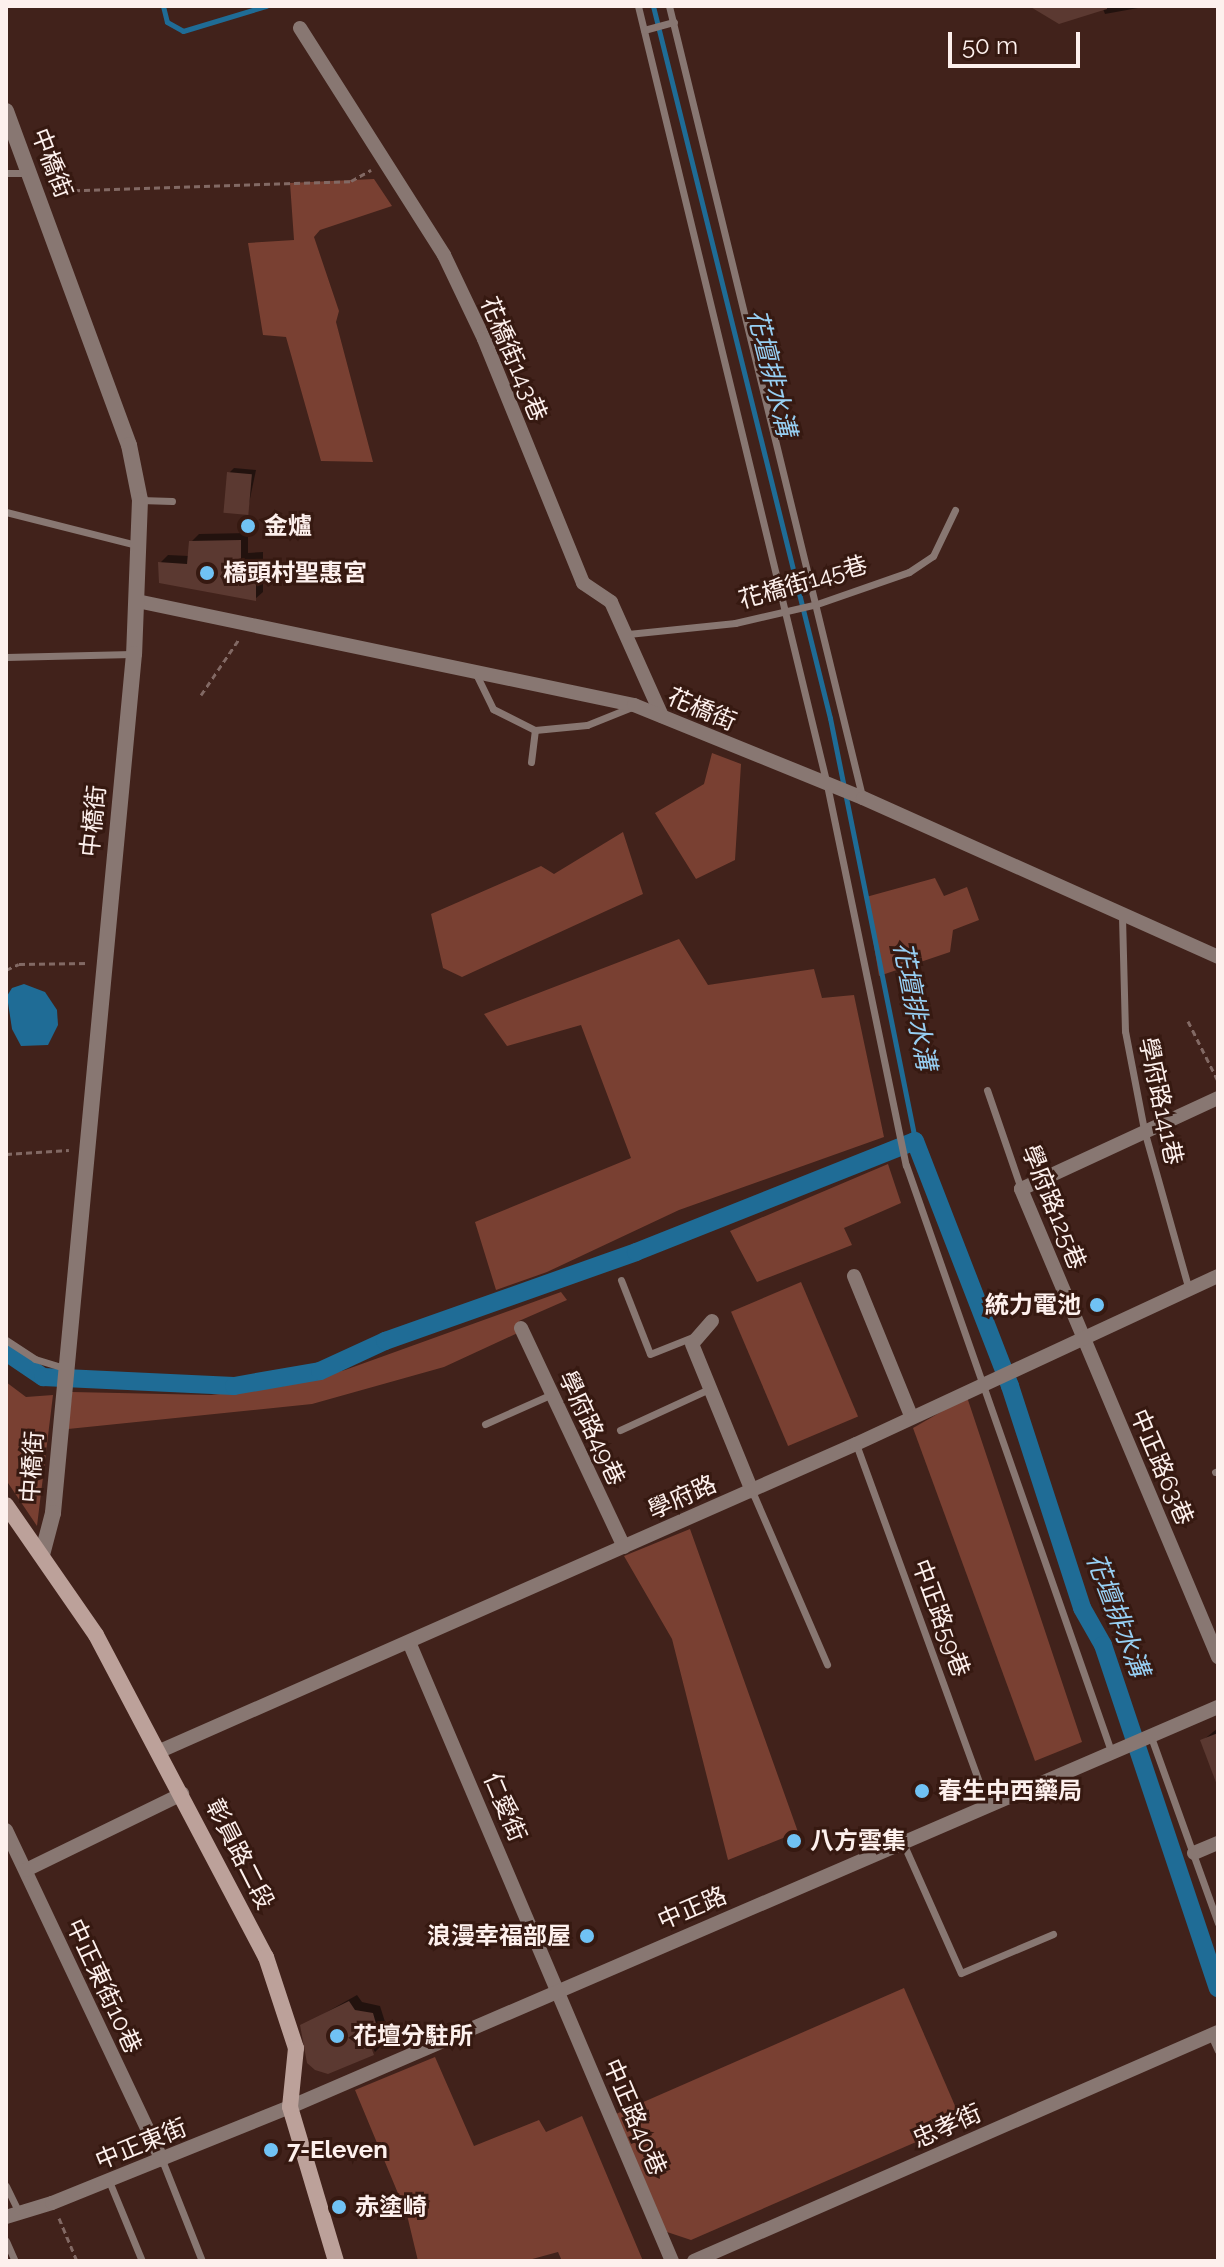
<!DOCTYPE html>
<meta charset="utf-8">
<style>
body{margin:0}
#map{position:relative;width:1224px;height:2267px;overflow:hidden;background:#41221b;font-family:Raleway,"Noto Sans TC",sans-serif}
div>[style]{position:absolute}
[style*='--x']{left:calc(var(--x)*1px);top:calc(var(--y)*1px);width:calc(var(--w)*1px);rotate:calc(var(--a)*1deg)}
.green>*{inset:0;background:#794032;transform-origin:0 0}
.water>*{inset:0;background:#1f6c96}
.shadow>*{inset:0;background:#0007}
.stream>*{height:5px;margin:-2.5px;padding:0 2.5px;transform-origin:2.5px;border-radius:2.5px;background:#1f6c96}
.canal>*{height:18px;margin:-9px;padding:0 9px;transform-origin:9px;border-radius:9px;background:#1f6c96}
.building>*{inset:0;background:#5b3931;transform-origin:0 0}
.path>*{height:3px;margin-top:-1.5px;transform-origin:0;background:repeating-linear-gradient(90deg,#826964 0 6px,transparent 0 10px)}
.service>*{height:7px;margin:-3.5px;padding:0 3.5px;transform-origin:3.5px;border-radius:3.5px;background:#887772}
.minor>*{height:14px;margin:-7px;padding:0 7px;transform-origin:7px;border-radius:7px;background:#887772}
.tertiary>*{height:16px;margin:-8px;padding:0 8px;transform-origin:8px;border-radius:8px;background:#887772}
.secondary>*{height:16px;margin:-8px;padding:0 8px;transform-origin:8px;border-radius:8px;background:#bca19a}
.dots>*{width:22px;height:22px;translate:-50% -50%;box-sizing:border-box;border:4px solid #361911;border-radius:50%}
span{translate:-50% -50%;white-space:nowrap;text-align:center;line-height:1.15;-webkit-text-stroke:6px #361911;paint-order:stroke}
.street-label{font-size:24px;color:#fdf0ed}
.poi-label{font-size:24px;color:#fdf0ed;font-weight:700}
.left{translate:0 -50%;text-align:left}
.right{translate:-100% -50%;text-align:right}
.water-label{font-size:26px;color:#97cff3;font-style:italic}
.frame{position:absolute;inset:0;border:8px solid #fdf0ed;pointer-events:none}
.scale{position:absolute;left:948px;top:32px;width:132px;height:36px;box-sizing:border-box;border:4px solid #fdf0ed;border-top:0;padding-left:10px;font-size:24px;line-height:28px;white-space:nowrap;color:#fdf0ed;-webkit-text-stroke:6px #361911;paint-order:stroke}
</style>
<div id="map">
<div class="green">
<i style="clip-path:polygon(374px 179px,392px 206px,320px 230px,314px 237px,339px 311px,336px 322px,373px 462px,321px 461px,286px 337px,263px 335px,248px 243px,294px 240px,290px 183px)"></i>
<i style="clip-path:polygon(712px 753px,741px 764px,735px 860px,696px 879px,655px 813px,704px 784px)"></i>
<i style="clip-path:polygon(623px 832px,643px 894px,462px 977px,443px 968px,431px 914px,541px 866px,554px 874px)"></i>
<i style="clip-path:polygon(935px 878px,944px 896px,967px 887px,979px 920px,953px 930px,950px 952px,879px 976px,866px 897px)"></i>
<i style="clip-path:polygon(679px 939px,708px 985px,814px 969px,822px 998px,854px 995px,884px 1137px,679px 1210px,547px 1272px,496px 1290px,475px 1222px,631px 1158px,581px 1025px,507px 1046px,484px 1014px)"></i>
<i style="clip-path:polygon(888px 1164px,901px 1203px,844px 1228px,852px 1245px,757px 1282px,730px 1231px)"></i>
<i style="left:801px;top:1282px;width:146px;height:76px;rotate:67deg"></i>
<i style="clip-path:polygon(561px 1292px,567px 1300px,519px 1321px,522px 1331px,444px 1367px,312px 1404px,68px 1429px,72px 1392px,211px 1395px,284px 1386px,345px 1370px)"></i>
<i style="clip-path:polygon(6px 1382px,26px 1397px,53px 1395px,37px 1526px,6px 1480px)"></i>
<i style="clip-path:polygon(967px 1397px,1082px 1742px,1035px 1761px,913px 1428px)"></i>
<i style="clip-path:polygon(690px 1529px,798px 1832px,728px 1860px,672px 1639px,624px 1556px)"></i>
<i style="clip-path:polygon(904px 1988px,962px 2122px,691px 2240px,664px 2231px,616px 2114px)"></i>
<i style="clip-path:polygon(435px 2057px,474px 2146px,539px 2120px,546px 2132px,582px 2116px,643px 2261px,562px 2261px,558px 2252px,525px 2261px,418px 2261px,407px 2215px,355px 2090px)"></i>
</div>
<div class="water">
<i style="clip-path:polygon(24px 984px,45px 992px,57px 1010px,58px 1025px,48px 1045px,21px 1046px,12px 1029px,7px 996px,12px 988px)"></i>
</div>
<div class="shadow">
<i style="clip-path:polygon(1044px 6px,1149px 6px,1105px 14px,1103px 9px)"></i>
<i style="clip-path:polygon(234px 468px,256px 470px,247px 513px,229px 473px)"></i>
<i style="clip-path:polygon(248px 533px,248px 553px,263px 552px,263px 592px,255px 599px,160px 563px,168px 555px,189px 556px,191px 542px,199px 534px)"></i>
<i style="clip-path:polygon(1218px 1728px,1218px 1782px,1202px 1741px)"></i>
<i style="clip-path:polygon(357px 1995px,310px 2018px,357px 1995px,362px 2002px,380px 2006px,386px 2025px,376px 2033px,381px 2046px,375px 2052px,363px 2030px,373px 2054px,302px 2026px)"></i>
</div>
<div class="stream">
<i style="--x:163;--y:6;--w:16;--a:76"></i>
<i style="--x:167;--y:22;--w:18;--a:29"></i>
<i style="--x:183;--y:31;--w:87;--a:-16.8"></i>
<i style="--x:653;--y:6;--w:734;--a:76.04"></i>
<i style="--x:830;--y:718;--w:431;--a:78.6"></i>
</div>
<div class="canal">
<i style="--x:6;--y:1352;--w:45;--a:34"></i>
<i style="--x:43;--y:1377;--w:191;--a:2.7"></i>
<i style="--x:234;--y:1386;--w:87;--a:-9.9"></i>
<i style="--x:320;--y:1371;--w:72;--a:-24.8"></i>
<i style="--x:385;--y:1341;--w:266;--a:-19.5"></i>
<i style="--x:636;--y:1252;--w:300;--a:-21.7"></i>
<i style="--x:915;--y:1141;--w:263;--a:68.8"></i>
<i style="--x:1010;--y:1386;--w:233;--a:72"></i>
<i style="--x:1082;--y:1608;--w:43;--a:60.4"></i>
<i style="--x:1103;--y:1645;--w:362;--a:71.5"></i>
</div>
<div class="building">
<i style="clip-path:polygon(1029px 6px,1107px 6px,1107px 9px,1059px 24px)"></i>
<i style="left:227px;top:472px;width:25px;height:41px;rotate:5deg"></i>
<i style="clip-path:polygon(241px 540px,241px 560px,256px 559px,256px 601px,159px 583px,158px 562px,187px 564px,189px 541px)"></i>
<i style="clip-path:polygon(1218px 1733px,1218px 1785px,1217px 1785px,1200px 1740px)"></i>
<i style="clip-path:polygon(349px 2001px,355px 2010px,373px 2013px,379px 2034px,368px 2039px,374px 2055px,328px 2074px,315px 2070px,307px 2063px,300px 2025px)"></i>
</div>
<div class="path">
<i style="--x:54;--y:191;--w:297;--a:-1.9"></i>
<i style="--x:351;--y:181;--w:23;--a:-29"></i>
<i style="--x:201;--y:695;--w:68;--a:-55.8"></i>
<i style="--x:6;--y:970;--w:14;--a:-25"></i>
<i style="--x:19;--y:964;--w:70;--a:-0.8"></i>
<i style="--x:1188;--y:1021;--w:67;--a:63.4"></i>
<i style="--x:6;--y:1154;--w:63;--a:-3.6"></i>
<i style="--x:59;--y:2218;--w:47;--a:67.3"></i>
</div>
<div class="service">
<i style="--x:638;--y:6;--w:802;--a:76.36"></i>
<i style="--x:827;--y:785;--w:388;--a:78.3"></i>
<i style="--x:906;--y:1165;--w:621;--a:70.72"></i>
<i style="--x:669;--y:6;--w:813;--a:76.27"></i>
<i style="--x:644;--y:30;--w:31;--a:-15"></i>
<i style="--x:6;--y:173;--w:23;--a:0"></i>
<i style="--x:140;--y:500;--w:32;--a:2"></i>
<i style="--x:6;--y:512;--w:138;--a:14.2"></i>
<i style="--x:628;--y:634;--w:108;--a:-5.9"></i>
<i style="--x:735;--y:623;--w:84;--a:-13"></i>
<i style="--x:817;--y:604;--w:97;--a:-19.2"></i>
<i style="--x:909;--y:572;--w:29;--a:-34"></i>
<i style="--x:933;--y:556;--w:51;--a:-64.4"></i>
<i style="--x:6;--y:657;--w:126;--a:-1.4"></i>
<i style="--x:476;--y:674;--w:39;--a:64"></i>
<i style="--x:493;--y:709;--w:47;--a:26.6"></i>
<i style="--x:535;--y:730;--w:52;--a:-5.5"></i>
<i style="--x:587;--y:725;--w:45;--a:-22"></i>
<i style="--x:531;--y:762;--w:32;--a:-83"></i>
<i style="--x:1122;--y:917;--w:114;--a:88.5"></i>
<i style="--x:1125;--y:1031;--w:101;--a:79.1"></i>
<i style="--x:1144;--y:1130;--w:166;--a:74.3"></i>
<i style="--x:987;--y:1090;--w:105;--a:71"></i>
<i style="--x:621;--y:1280;--w:79;--a:68.6"></i>
<i style="--x:650;--y:1354;--w:46;--a:-21.6"></i>
<i style="--x:6;--y:1340;--w:35;--a:33"></i>
<i style="--x:35;--y:1359;--w:30;--a:17"></i>
<i style="--x:485;--y:1424;--w:73;--a:-24.1"></i>
<i style="--x:620;--y:1430;--w:98;--a:-24.7"></i>
<i style="--x:856;--y:1444;--w:385;--a:70"></i>
<i style="--x:1215;--y:1472;--w:3;--a:-18"></i>
<i style="--x:752;--y:1491;--w:189;--a:66.6"></i>
<i style="--x:1151;--y:1737;--w:198;--a:70.2"></i>
<i style="--x:903;--y:1843;--w:142;--a:66"></i>
<i style="--x:961;--y:1973;--w:100;--a:-23"></i>
<i style="--x:1211;--y:2035;--w:17;--a:66"></i>
<i style="--x:162;--y:2160;--w:109;--a:68.4"></i>
<i style="--x:109;--y:2181;--w:87;--a:67.6"></i>
<i style="--x:6;--y:2186;--w:30;--a:64"></i>
<i style="--x:6;--y:2241;--w:22;--a:66"></i>
</div>
<div class="minor">
<i style="--x:300;--y:28;--w:269;--a:57.6"></i>
<i style="--x:444;--y:255;--w:93;--a:64.5"></i>
<i style="--x:484;--y:339;--w:263;--a:67.9"></i>
<i style="--x:583;--y:583;--w:34;--a:34"></i>
<i style="--x:611;--y:602;--w:125;--a:65.9"></i>
<i style="--x:137;--y:601;--w:508;--a:11.82"></i>
<i style="--x:634;--y:705;--w:247;--a:22.1"></i>
<i style="--x:863;--y:798;--w:389;--a:24.1"></i>
<i style="--x:1218;--y:1098;--w:217;--a:155.2"></i>
<i style="--x:1021;--y:1189;--w:508;--a:67.17"></i>
<i style="--x:854;--y:1276;--w:151;--a:67.8"></i>
<i style="--x:712;--y:1321;--w:30;--a:131"></i>
<i style="--x:692;--y:1344;--w:159;--a:67.8"></i>
<i style="--x:521;--y:1328;--w:242;--a:64.8"></i>
<i style="--x:409;--y:1642;--w:673;--a:66.98"></i>
<i style="--x:160;--y:1751;--w:761;--a:-23.8"></i>
<i style="--x:856;--y:1444;--w:399;--a:-24.9"></i>
<i style="--x:6;--y:1830;--w:365;--a:64.7"></i>
<i style="--x:1194;--y:1853;--w:26;--a:-23"></i>
<i style="--x:26;--y:1870;--w:174;--a:-26"></i>
<i style="--x:6;--y:2217;--w:48;--a:-16.9"></i>
<i style="--x:52;--y:2203;--w:257;--a:-22"></i>
<i style="--x:290;--y:2107;--w:1011;--a:-23.32"></i>
<i style="--x:694;--y:2261;--w:572;--a:-23.61"></i>
</div>
<div class="tertiary">
<i style="--x:6;--y:111;--w:356;--a:69.8"></i>
<i style="--x:129;--y:445;--w:56;--a:78.7"></i>
<i style="--x:140;--y:500;--w:154;--a:92.2"></i>
<i style="--x:134;--y:654;--w:863;--a:95.39"></i>
<i style="--x:53;--y:1513;--w:43;--a:104.7"></i>
</div>
<div class="secondary">
<i style="--x:6;--y:1505;--w:158;--a:55.3"></i>
<i style="--x:96;--y:1635;--w:364;--a:62.2"></i>
<i style="--x:266;--y:1957;--w:96;--a:71.8"></i>
<i style="--x:296;--y:2048;--w:59;--a:95.8"></i>
<i style="--x:290;--y:2107;--w:161;--a:73.4"></i>
</div>
<div class="dots">
<i style="left:248px;top:526px;background:#70c2f4"></i>
<i style="left:207px;top:573px;background:#70c2f4"></i>
<i style="left:1097px;top:1305px;background:#70c2f4"></i>
<i style="left:922px;top:1791px;background:#70c2f4"></i>
<i style="left:794px;top:1841px;background:#70c2f4"></i>
<i style="left:587px;top:1936px;background:#70c2f4"></i>
<i style="left:337px;top:2036px;background:#70c2f4"></i>
<i style="left:271px;top:2150px;background:#70c2f4"></i>
<i style="left:339px;top:2207px;background:#70c2f4"></i>
</div>
<div class="street-label">
<span style="left:52px;top:163px;rotate:69deg">中橋街</span>
<span style="left:514px;top:359px;rotate:67deg">花橋街143巷</span>
<span style="left:803px;top:582px;rotate:-16deg">花橋街145巷</span>
<span style="left:702px;top:709px;rotate:23deg">花橋街</span>
<span style="left:93px;top:821px;rotate:-84deg">中橋街</span>
<span style="left:1161px;top:1101px;rotate:78deg">學府路141巷</span>
<span style="left:1054px;top:1207px;rotate:68deg">學府路125巷</span>
<span style="left:592px;top:1428px;rotate:65deg">學府路49巷</span>
<span style="left:32px;top:1467px;rotate:-86deg">中橋街</span>
<span style="left:1162px;top:1467px;rotate:67deg">中正路63巷</span>
<span style="left:682px;top:1497px;rotate:-24deg">學府路</span>
<span style="left:941px;top:1618px;rotate:70deg">中正路59巷</span>
<span style="left:505px;top:1807px;rotate:67deg">仁愛街</span>
<span style="left:240px;top:1854px;rotate:63deg">彰員路二段</span>
<span style="left:692px;top:1908px;rotate:-23deg">中正路</span>
<span style="left:104px;top:1986px;rotate:65deg">中正東街10巷</span>
<span style="left:635px;top:2117px;rotate:67deg">中正路40巷</span>
<span style="left:947px;top:2126px;rotate:-24deg">忠孝街</span>
<span style="left:141px;top:2144px;rotate:-22deg">中正東街</span>
</div>
<div class="poi-label">
<span class="left" style="left:264px;top:526px">金爐</span>
<span class="left" style="left:223px;top:573px">橋頭村聖惠宮</span>
<span class="right" style="left:1081px;top:1305px">統力電池</span>
<span class="left" style="left:938px;top:1791px">春生中西藥局</span>
<span class="left" style="left:810px;top:1841px">八方雲集</span>
<span class="right" style="left:571px;top:1936px">浪漫幸福部屋</span>
<span class="left" style="left:353px;top:2036px">花壇分駐所</span>
<span class="left" style="left:287px;top:2150px">7-Eleven</span>
<span class="left" style="left:355px;top:2207px">赤塗崎</span>
</div>
<div class="water-label">
<span style="left:771px;top:373px;rotate:76deg">花壇排水溝</span>
<span style="left:914px;top:1006px;rotate:79deg">花壇排水溝</span>
<span style="left:1117px;top:1615px;rotate:69deg">花壇排水溝</span>
</div>
<div class="frame"></div>
<div class="scale">50 m</div>
</div>
